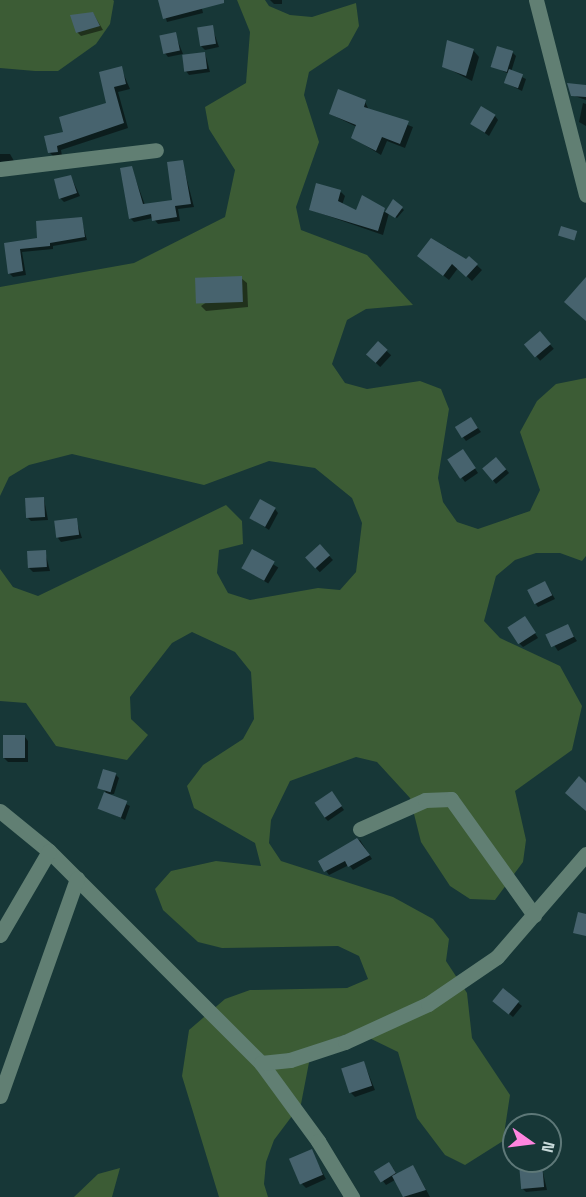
<!DOCTYPE html>
<style>
body{margin:0}
#map{position:relative;width:586px;height:1197px;overflow:hidden;background:#173737;font-family:"Space Grotesk",sans-serif}
div>[style]{position:absolute}
[style*='--x']{left:calc(var(--x)*1px);top:calc(var(--y)*1px);width:calc(var(--w)*1px);rotate:calc(var(--a)*1deg)}
.green>*{inset:0;background:#3c5c35}
.shadow>*{inset:0;background:#0007;transform-origin:0 0}
.building>*{inset:0;background:#47636e;transform-origin:0 0}
.minor>*{height:15px;margin:-7.5px;padding:0 7.5px;transform-origin:7.5px;border-radius:7.5px;background:#617f73}
span{translate:-50% -50%;white-space:nowrap;text-align:center;line-height:1.15;-webkit-text-stroke:5px #173737;paint-order:stroke}
.north{position:absolute;left:502px;top:1113px;width:60px;height:60px;box-sizing:border-box;background:#173737;border:2px solid #5e7878;border-radius:50%;rotate:104deg;font-size:16px;font-weight:700;line-height:24px;text-align:center;color:#c8dada}
.north::after{content:'';display:block;margin:auto;width:21px;height:27px;background:#ff85df;clip-path:polygon(50% 0,100% 100%,50% 72%,0 100%)}
</style>
<div id="map">
<div class="green">
<i style="clip-path:polygon(0 0,113px 0,114px 1px,110px 24px,96px 44px,58px 71px,35px 71px,0 68px)"></i>
<i style="clip-path:polygon(237px 0,265px 0,269px 6px,290px 15px,312px 17px,356px 3px,359px 26px,348px 46px,309px 72px,304px 95px,319px 142px,296px 207px,301px 230px,367px 255px,413px 305px,366px 309px,347px 320px,332px 364px,345px 383px,367px 389px,420px 381px,441px 389px,449px 409px,438px 478px,443px 502px,457px 522px,478px 529px,530px 511px,540px 490px,520px 432px,537px 401px,556px 384px,586px 378px,586px 556px,582px 561px,560px 553px,536px 553px,515px 560px,496px 576px,484px 621px,500px 638px,560px 666px,582px 706px,572px 750px,515px 791px,526px 840px,523px 862px,495px 900px,470px 899px,450px 886px,421px 842px,410px 798px,377px 762px,356px 757px,290px 781px,271px 820px,269px 843px,281px 861px,393px 897px,433px 919px,449px 939px,446px 961px,467px 993px,472px 1038px,510px 1095px,503px 1141px,465px 1165px,445px 1155px,417px 1118px,398px 1052px,355px 1031px,312px 1047px,301px 1104px,274px 1140px,266px 1162px,264px 1184px,268px 1197px,219px 1197px,182px 1076px,189px 1030px,225px 999px,250px 990px,347px 988px,368px 979px,359px 956px,338px 946px,222px 948px,198px 942px,163px 910px,155px 889px,171px 871px,216px 861px,261px 866px,255px 843px,194px 808px,187px 786px,203px 765px,243px 739px,254px 719px,251px 672px,235px 652px,192px 632px,172px 643px,130px 697px,131px 719px,148px 735px,127px 760px,56px 746px,26px 703px,0 701px,0 569px,13px 587px,38px 596px,226px 505px,242px 521px,243px 544px,219px 550px,217px 573px,228px 593px,250px 600px,318px 588px,340px 590px,356px 572px,362px 523px,352px 498px,315px 468px,269px 461px,204px 485px,72px 454px,29px 465px,9px 477px,0 496px,0 287px,134px 263px,225px 217px,235px 170px,209px 129px,205px 107px,246px 83px,250px 32px)"></i>
<i style="clip-path:polygon(120px 1168px,112px 1197px,74px 1197px,98px 1174px)"></i>
</div>
<div class="shadow">
<i style="clip-path:polygon(160px 0,200px 0,203px 13px,167px 22px)"></i>
<i style="clip-path:polygon(270px 0,282px 0,282px 4px,274px 4px)"></i>
<i style="clip-path:polygon(93px 13px,103px 30px,81px 36px,77px 32px)"></i>
<i style="clip-path:polygon(212px 27px,219px 47px,205px 50px,201px 46px)"></i>
<i style="clip-path:polygon(175px 34px,183px 54px,168px 57px,165px 53px)"></i>
<i style="clip-path:polygon(473px 50px,479px 57px,472px 81px,443px 66px)"></i>
<i style="clip-path:polygon(512px 52px,516px 56px,511px 72px,526px 79px,522px 91px,506px 83px,509px 74px,493px 66px)"></i>
<i style="clip-path:polygon(205px 53px,210px 72px,189px 75px,186px 71px)"></i>
<i style="clip-path:polygon(121px 68px,130px 89px,118px 92px,128px 128px,61px 150px,62px 156px,54px 157px,50px 153px,65px 133px,108px 104px,100px 73px)"></i>
<i style="clip-path:polygon(586px 86px,586px 100px,572px 95px)"></i>
<i style="clip-path:polygon(365px 102px,369px 110px,413px 127px,405px 148px,387px 141px,381px 155px,353px 138px,357px 127px,330px 114px)"></i>
<i style="clip-path:polygon(583px 103px,586px 104px,586px 126px,579px 122px)"></i>
<i style="clip-path:polygon(495px 116px,498px 120px,489px 136px,472px 124px)"></i>
<i style="clip-path:polygon(0 154px,10px 154px,14px 161px,0 162px)"></i>
<i style="clip-path:polygon(182px 161px,194px 207px,178px 209px,180px 221px,158px 224px,153px 218px,134px 222px,130px 218px,131px 167px,145px 205px,174px 201px)"></i>
<i style="clip-path:polygon(71px 177px,80px 196px,64px 202px,60px 198px)"></i>
<i style="clip-path:polygon(341px 192px,345px 196px,342px 205px,356px 212px,387px 212px,393px 202px,404px 210px,397px 218px,389px 213px,383px 235px,311px 210px)"></i>
<i style="clip-path:polygon(81px 219px,87px 240px,53px 246px,53px 249px,22px 252px,26px 275px,13px 277px,9px 273px,6px 244px,39px 239px)"></i>
<i style="clip-path:polygon(447px 247px,466px 261px,469px 258px,482px 270px,472px 281px,458px 268px,449px 280px,425px 261px)"></i>
<i style="clip-path:polygon(241px 278px,247px 283px,248px 307px,206px 311px,201px 306px)"></i>
<i style="left:540px;top:333px;width:21px;height:18px;rotate:49deg"></i>
<i style="left:378px;top:343px;width:18px;height:16px;rotate:43deg"></i>
<i style="clip-path:polygon(471px 419px,481px 432px,466px 441px,463px 437px)"></i>
<i style="clip-path:polygon(466px 455px,478px 473px,465px 482px,462px 478px)"></i>
<i style="clip-path:polygon(500px 462px,509px 473px,496px 484px,484px 469px)"></i>
<i style="clip-path:polygon(44px 499px,48px 520px,31px 521px,27px 517px)"></i>
<i style="clip-path:polygon(275px 509px,278px 513px,269px 530px,251px 518px)"></i>
<i style="clip-path:polygon(76px 520px,82px 538px,61px 542px,58px 538px)"></i>
<i style="left:320px;top:546px;width:19px;height:18px;rotate:47deg"></i>
<i style="left:252px;top:551px;width:31px;height:19px;rotate:32deg"></i>
<i style="clip-path:polygon(45px 552px,50px 571px,33px 572px,29px 568px)"></i>
<i style="clip-path:polygon(545px 582px,555px 599px,538px 607px,535px 603px)"></i>
<i style="clip-path:polygon(525px 618px,538px 638px,523px 647px,519px 643px)"></i>
<i style="clip-path:polygon(567px 626px,577px 641px,558px 651px,548px 636px)"></i>
<i style="clip-path:polygon(25px 737px,28px 741px,28px 762px,8px 762px,4px 758px)"></i>
<i style="clip-path:polygon(115px 774px,119px 778px,114px 794px,107px 795px,130px 806px,125px 820px,100px 808px,106px 792px,99px 787px)"></i>
<i style="clip-path:polygon(332px 793px,344px 810px,328px 821px,324px 817px)"></i>
<i style="clip-path:polygon(360px 840px,372px 859px,353px 870px,349px 865px,329px 875px,320px 862px)"></i>
<i style="clip-path:polygon(503px 990px,522px 1006px,513px 1017px,498px 1005px)"></i>
<i style="clip-path:polygon(364px 1063px,375px 1090px,355px 1097px,351px 1093px)"></i>
<i style="clip-path:polygon(311px 1151px,326px 1179px,306px 1188px,302px 1184px)"></i>
<i style="clip-path:polygon(541px 1164px,547px 1190px,526px 1192px,522px 1188px)"></i>
<i style="clip-path:polygon(393px 1168px,397px 1175px,416px 1171px,430px 1197px,404px 1197px,395px 1180px,386px 1185px,376px 1172px)"></i>
</div>
<div class="building">
<i style="clip-path:polygon(158px 0,224px 0,224px 3px,163px 19px)"></i>
<i style="clip-path:polygon(93px 12px,100px 26px,76px 33px,70px 15px)"></i>
<i style="left:213px;top:25px;width:19px;height:16px;rotate:81deg"></i>
<i style="left:176px;top:32px;width:19px;height:17px;rotate:78deg"></i>
<i style="clip-path:polygon(447px 40px,474px 49px,466px 76px,442px 67px)"></i>
<i style="left:497px;top:46px;width:17px;height:22px;rotate:17deg"></i>
<i style="left:205px;top:52px;width:17px;height:23px;rotate:83deg"></i>
<i style="clip-path:polygon(122px 66px,126px 84px,114px 87px,124px 123px,57px 146px,58px 152px,48px 153px,44px 136px,63px 132px,59px 117px,106px 103px,99px 72px)"></i>
<i style="left:509px;top:69px;width:15px;height:15px;rotate:20deg"></i>
<i style="clip-path:polygon(567px 83px,586px 85px,586px 97px,571px 96px)"></i>
<i style="clip-path:polygon(338px 89px,366px 100px,364px 107px,409px 121px,400px 144px,382px 137px,376px 151px,351px 138px,356px 125px,329px 114px)"></i>
<i style="left:481px;top:106px;width:17px;height:21px;rotate:31deg"></i>
<i style="clip-path:polygon(183px 160px,191px 204px,175px 206px,177px 217px,152px 221px,151px 214px,129px 219px,120px 168px,132px 166px,143px 204px,172px 200px,167px 162px)"></i>
<i style="clip-path:polygon(71px 175px,77px 193px,59px 199px,54px 179px)"></i>
<i style="clip-path:polygon(316px 183px,341px 190px,338px 201px,356px 210px,362px 195px,385px 208px,378px 231px,309px 210px)"></i>
<i style="clip-path:polygon(393px 199px,403px 207px,395px 218px,385px 212px)"></i>
<i style="clip-path:polygon(82px 217px,85px 237px,50px 243px,50px 246px,20px 249px,23px 271px,8px 274px,4px 243px,37px 238px,36px 221px)"></i>
<i style="left:561px;top:226px;width:17px;height:10px;rotate:17deg"></i>
<i style="clip-path:polygon(431px 238px,466px 259px,469px 256px,478px 264px,466px 277px,452px 264px,443px 276px,417px 256px)"></i>
<i style="left:242px;top:276px;width:26px;height:47px;rotate:88deg"></i>
<i style="clip-path:polygon(586px 277px,586px 321px,564px 302px)"></i>
<i style="left:540px;top:331px;width:17px;height:21px;rotate:50deg"></i>
<i style="left:378px;top:341px;width:13px;height:18px;rotate:42deg"></i>
<i style="left:471px;top:417px;width:13px;height:19px;rotate:58deg"></i>
<i style="left:463px;top:449px;width:23px;height:19px;rotate:56deg"></i>
<i style="left:496px;top:457px;width:16px;height:18px;rotate:50deg"></i>
<i style="left:44px;top:497px;width:20px;height:19px;rotate:87deg"></i>
<i style="left:260px;top:499px;width:18px;height:22px;rotate:29deg"></i>
<i style="left:77px;top:518px;width:17px;height:23px;rotate:83deg"></i>
<i style="left:320px;top:544px;width:15px;height:20px;rotate:48deg"></i>
<i style="left:252px;top:549px;width:26px;height:22px;rotate:29deg"></i>
<i style="left:46px;top:550px;width:17px;height:19px;rotate:87deg"></i>
<i style="left:545px;top:581px;width:16px;height:20px;rotate:63deg"></i>
<i style="left:525px;top:616px;width:20px;height:21px;rotate:57deg"></i>
<i style="left:568px;top:624px;width:14px;height:25px;rotate:65deg"></i>
<i style="left:25px;top:735px;width:23px;height:22px;rotate:90deg"></i>
<i style="left:103px;top:769px;width:14px;height:20px;rotate:17deg"></i>
<i style="clip-path:polygon(579px 776px,586px 783px,586px 811px,565px 793px)"></i>
<i style="left:332px;top:791px;width:18px;height:21px;rotate:56deg"></i>
<i style="left:104px;top:792px;width:25px;height:18px;rotate:21deg"></i>
<i style="clip-path:polygon(357px 838px,370px 855px,348px 867px,345px 861px,324px 872px,318px 861px)"></i>
<i style="clip-path:polygon(578px 912px,586px 914px,586px 936px,573px 933px)"></i>
<i style="left:503px;top:988px;width:21px;height:17px;rotate:39deg"></i>
<i style="left:364px;top:1061px;width:26px;height:24px;rotate:72deg"></i>
<i style="left:312px;top:1149px;width:28px;height:25px;rotate:67deg"></i>
<i style="left:389px;top:1162px;width:13px;height:18px;rotate:58deg"></i>
<i style="left:542px;top:1163px;width:24px;height:23px;rotate:85deg"></i>
<i style="clip-path:polygon(413px 1165px,426px 1190px,403px 1197px,392px 1176px)"></i>
</div>
<div class="minor">
<i style="--x:536;--y:0;--w:201;--a:75.6"></i>
<i style="--x:0;--y:169;--w:157;--a:-6.9"></i>
<i style="--x:0;--y:811;--w:63;--a:39.2"></i>
<i style="--x:49;--y:851;--w:300;--a:45"></i>
<i style="--x:261;--y:1063;--w:97;--a:53.8"></i>
<i style="--x:318;--y:1141;--w:66;--a:58.7"></i>
<i style="--x:360;--y:829;--w:71;--a:-24"></i>
<i style="--x:425;--y:800;--w:26;--a:-2"></i>
<i style="--x:451;--y:799;--w:143;--a:54.4"></i>
<i style="--x:0;--y:935;--w:97;--a:-59.7"></i>
<i style="--x:261;--y:1063;--w:29;--a:-6"></i>
<i style="--x:290;--y:1060;--w:58;--a:-18.1"></i>
<i style="--x:345;--y:1042;--w:91;--a:-24.6"></i>
<i style="--x:428;--y:1004;--w:83;--a:-34.3"></i>
<i style="--x:497;--y:957;--w:136;--a:-49.2"></i>
<i style="--x:0;--y:1096;--w:231;--a:-70.5"></i>
</div>
<div class="north">N</div>
</div>
